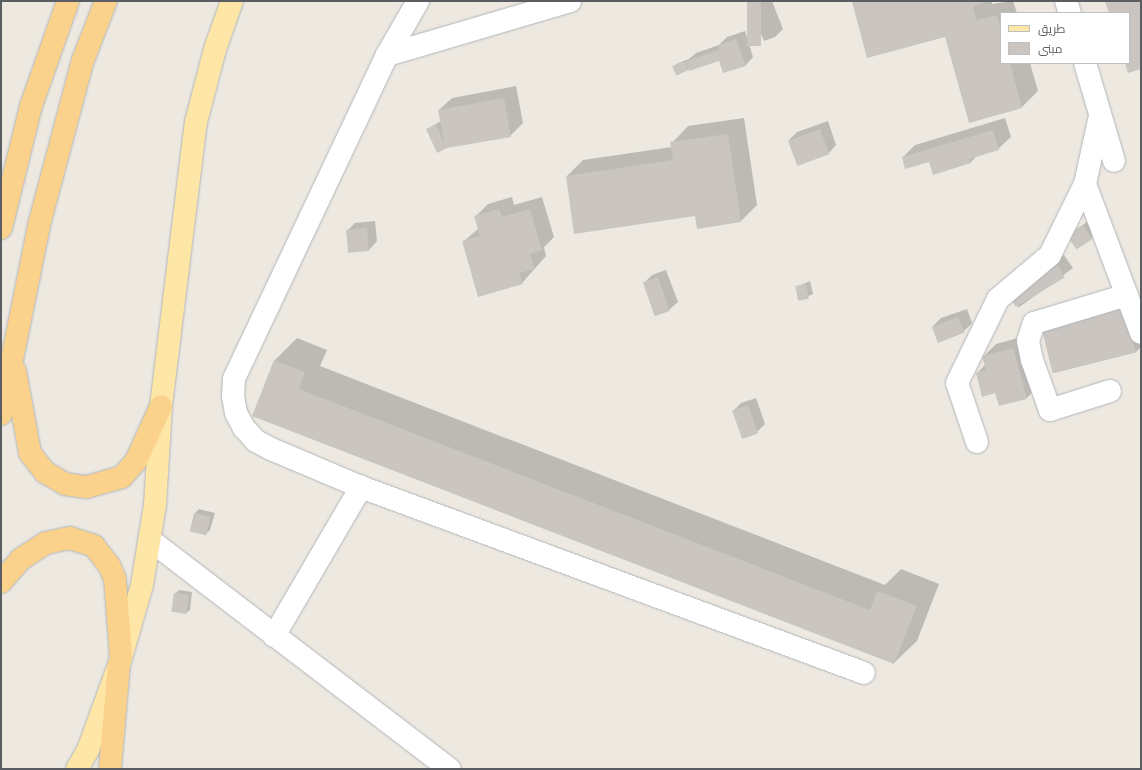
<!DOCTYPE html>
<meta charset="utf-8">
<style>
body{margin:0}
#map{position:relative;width:1142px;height:770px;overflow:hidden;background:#ede9e1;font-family:Quicksand,Cairo,sans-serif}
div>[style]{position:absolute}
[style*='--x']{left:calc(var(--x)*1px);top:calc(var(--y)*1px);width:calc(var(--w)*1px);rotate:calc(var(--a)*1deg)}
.shadow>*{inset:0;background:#0003}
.building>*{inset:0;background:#cac5c1;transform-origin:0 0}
.roads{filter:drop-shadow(0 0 1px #b2b5b9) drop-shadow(0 0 1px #b2b5b9)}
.minor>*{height:22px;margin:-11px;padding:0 11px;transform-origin:11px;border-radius:11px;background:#fff}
.major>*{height:22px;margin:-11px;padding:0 11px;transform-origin:11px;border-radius:11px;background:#fde6a6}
.highway>*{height:22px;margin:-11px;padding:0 11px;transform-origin:11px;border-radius:11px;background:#fad28b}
span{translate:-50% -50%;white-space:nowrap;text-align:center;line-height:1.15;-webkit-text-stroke:3px #fff;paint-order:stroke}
.frame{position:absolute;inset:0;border:2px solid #5a5e62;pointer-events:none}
.legend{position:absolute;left:1000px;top:12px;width:130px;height:52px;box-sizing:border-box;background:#fff;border:1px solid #bdbfc0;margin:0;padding:5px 7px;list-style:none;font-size:12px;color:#5a5e62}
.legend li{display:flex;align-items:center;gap:8px;height:20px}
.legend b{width:20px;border:1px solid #bdbfc0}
</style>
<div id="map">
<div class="shadow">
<i style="clip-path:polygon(748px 1px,772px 1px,783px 29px,775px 37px,764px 41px)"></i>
<i style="clip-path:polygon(854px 1px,992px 1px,992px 4px,1013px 1px,1017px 13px,1001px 13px,1001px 63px,1030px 63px,1038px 91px,1022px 107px,945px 35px)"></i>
<i style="clip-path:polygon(1107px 1px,1141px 1px,1141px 68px,1129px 72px,1126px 63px,1129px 63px,1129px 13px,1110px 13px)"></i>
<i style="clip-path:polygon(745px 31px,753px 57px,745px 66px,720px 60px,690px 68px,678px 75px,674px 67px,678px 63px,689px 59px,696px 53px,719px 45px,727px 37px)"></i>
<i style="clip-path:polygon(516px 86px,523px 123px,510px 136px,446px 147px,427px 129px,441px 121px,439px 110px,452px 98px)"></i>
<i style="clip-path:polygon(744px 118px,757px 205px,741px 221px,698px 228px,696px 215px,575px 232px,567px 176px,583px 160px,672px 147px,672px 143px,688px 126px)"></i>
<i style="clip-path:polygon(1005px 118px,1011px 137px,998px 149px,977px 156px,970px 163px,903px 157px,915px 145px)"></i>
<i style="clip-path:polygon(828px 121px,836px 145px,828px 154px,789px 140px,797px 132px)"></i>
<i style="clip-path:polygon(512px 197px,514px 205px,542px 197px,554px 237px,544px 247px,546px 256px,522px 283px,463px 242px,479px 228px,475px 217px,488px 204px)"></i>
<i style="clip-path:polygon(375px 221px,377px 241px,369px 250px,347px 231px,355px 223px)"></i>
<i style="clip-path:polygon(1087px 222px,1095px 235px,1091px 238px,1072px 232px)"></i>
<i style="clip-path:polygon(1064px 255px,1073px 268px,1018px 308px,1018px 287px)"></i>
<i style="clip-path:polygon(666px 270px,678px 302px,669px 310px,644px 283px,652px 275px)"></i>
<i style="clip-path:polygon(810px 281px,813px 294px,799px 300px,796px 287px)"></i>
<i style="clip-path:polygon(967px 309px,972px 323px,963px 332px,933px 326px,941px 318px)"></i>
<i style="clip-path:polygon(1141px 311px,1141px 347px,1136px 352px,1054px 373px)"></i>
<i style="clip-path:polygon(1025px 336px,1039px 385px,1027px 398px,1000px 405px,996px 392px,977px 373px,986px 364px,983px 357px,996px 344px)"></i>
<i style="clip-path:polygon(297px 338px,327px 350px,320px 366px,885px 585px,901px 569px,939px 584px,917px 641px,894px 663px,253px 416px,274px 361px)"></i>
<i style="clip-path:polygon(756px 398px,765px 424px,757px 432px,733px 411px,741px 403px)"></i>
<i style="clip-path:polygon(199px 509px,215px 513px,210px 530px,206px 534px,191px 530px,195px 513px)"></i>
<i style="clip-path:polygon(179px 590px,192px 592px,190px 610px,186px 613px,175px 594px)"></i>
</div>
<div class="building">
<i style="left:747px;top:1px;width:14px;height:45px"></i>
<i style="clip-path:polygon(988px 1px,973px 6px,976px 20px,997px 15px,1001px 31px,1001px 63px,1010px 63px,1022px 108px,969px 123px,945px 37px,867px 58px,852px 2px)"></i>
<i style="clip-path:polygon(1105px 1px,1140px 1px,1141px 69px,1128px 73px,1125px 63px,1129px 63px,1129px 13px,1109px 13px)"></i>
<i style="clip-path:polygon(736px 39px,746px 66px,723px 73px,719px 61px,689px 71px,686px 61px,719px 50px,718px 45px)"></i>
<i style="left:684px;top:61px;width:10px;height:13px;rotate:66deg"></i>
<i style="clip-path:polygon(504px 98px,511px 137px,447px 148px,437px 153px,426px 129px,436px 125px,444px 142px,438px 110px)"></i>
<i style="left:820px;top:129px;width:27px;height:34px;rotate:70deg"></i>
<i style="clip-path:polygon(993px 130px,999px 150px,969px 159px,971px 163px,933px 175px,929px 162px,905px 169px,902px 157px)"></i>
<i style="clip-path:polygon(728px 134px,741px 222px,697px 229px,695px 216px,574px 234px,566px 176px,673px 160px,670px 142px)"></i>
<i style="clip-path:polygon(499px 209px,502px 217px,530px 209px,542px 250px,530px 254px,535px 269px,519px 273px,523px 284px,478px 297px,462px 241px,480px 236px,474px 216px)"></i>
<i style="left:1083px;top:225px;width:17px;height:19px;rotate:57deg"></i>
<i style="left:367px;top:228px;width:23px;height:21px;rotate:85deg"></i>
<i style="left:1056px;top:263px;width:17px;height:57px;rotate:59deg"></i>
<i style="left:658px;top:277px;width:36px;height:16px;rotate:71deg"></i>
<i style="left:806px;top:284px;width:15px;height:11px;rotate:79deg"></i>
<i style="left:1124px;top:304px;width:50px;height:86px;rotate:76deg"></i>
<i style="left:958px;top:317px;width:17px;height:28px;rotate:69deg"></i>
<i style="clip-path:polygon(1013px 348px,1027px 399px,999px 406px,995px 393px,982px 397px,976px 373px,986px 370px,982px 356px)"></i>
<i style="clip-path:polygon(274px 360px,305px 372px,299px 389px,870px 610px,877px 591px,917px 606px,894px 664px,252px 416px)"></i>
<i style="left:748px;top:405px;width:30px;height:17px;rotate:70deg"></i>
<i style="left:194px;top:513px;width:17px;height:19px;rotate:13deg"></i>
<i style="left:174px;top:593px;width:15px;height:19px;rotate:8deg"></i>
</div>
<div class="roads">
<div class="minor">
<i style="--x:418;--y:1;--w:62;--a:119.9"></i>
<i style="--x:387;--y:55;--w:358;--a:115.3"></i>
<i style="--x:234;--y:379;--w:17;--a:93"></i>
<i style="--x:233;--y:396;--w:17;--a:80"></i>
<i style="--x:236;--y:413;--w:17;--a:62"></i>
<i style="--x:244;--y:428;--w:18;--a:47"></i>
<i style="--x:256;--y:441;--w:17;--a:28"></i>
<i style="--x:271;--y:449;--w:98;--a:22.9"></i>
<i style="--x:361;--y:487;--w:536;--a:20.29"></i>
<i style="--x:1066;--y:1;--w:13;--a:72"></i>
<i style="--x:387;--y:55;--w:191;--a:-16.4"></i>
<i style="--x:1085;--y:63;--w:102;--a:73.5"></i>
<i style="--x:1085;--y:184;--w:159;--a:69.4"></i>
<i style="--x:1110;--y:391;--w:63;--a:162.4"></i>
<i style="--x:1050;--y:410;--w:53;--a:-109.8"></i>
<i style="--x:1032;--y:360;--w:19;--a:-102"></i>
<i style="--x:1028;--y:341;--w:19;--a:-72"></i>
<i style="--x:1034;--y:323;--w:97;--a:-16.8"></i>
<i style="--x:977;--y:442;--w:62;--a:-108.7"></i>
<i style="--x:957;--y:383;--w:93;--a:-64"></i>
<i style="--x:998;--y:299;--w:68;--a:-40.2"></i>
<i style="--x:1050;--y:255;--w:79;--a:-63.8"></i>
<i style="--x:1085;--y:184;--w:70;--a:-77.6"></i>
<i style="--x:150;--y:540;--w:377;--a:37.4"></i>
<i style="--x:274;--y:636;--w:173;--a:-59.7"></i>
</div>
<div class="major">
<i style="--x:77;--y:769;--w:22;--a:-60"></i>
<i style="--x:88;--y:750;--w:90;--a:-70"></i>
<i style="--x:119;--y:665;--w:83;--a:-74"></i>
<i style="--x:142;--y:585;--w:81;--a:-80.8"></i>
<i style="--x:155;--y:505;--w:99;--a:-86.5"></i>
<i style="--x:161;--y:406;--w:286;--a:-83"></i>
<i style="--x:196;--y:122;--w:75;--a:-75.4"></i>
<i style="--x:215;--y:49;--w:51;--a:-70.5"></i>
</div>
<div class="highway">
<i style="--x:1;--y:228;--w:126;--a:-76.2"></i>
<i style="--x:31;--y:106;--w:111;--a:-70.6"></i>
<i style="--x:15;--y:371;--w:83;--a:79.6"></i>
<i style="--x:30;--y:453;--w:24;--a:52"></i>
<i style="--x:45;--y:472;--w:23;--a:31"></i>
<i style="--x:65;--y:484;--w:22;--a:8"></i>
<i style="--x:87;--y:487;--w:36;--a:-16"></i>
<i style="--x:122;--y:477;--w:21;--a:-49"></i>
<i style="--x:136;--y:461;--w:60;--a:-65.6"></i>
<i style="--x:1;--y:414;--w:193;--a:-78.6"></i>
<i style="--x:39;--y:225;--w:171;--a:-75.1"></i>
<i style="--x:83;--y:60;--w:63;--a:-68.7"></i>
<i style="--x:1;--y:582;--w:30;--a:-49"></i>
<i style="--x:21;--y:559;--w:30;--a:-33"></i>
<i style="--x:46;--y:543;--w:25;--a:-12"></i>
<i style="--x:70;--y:538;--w:25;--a:18"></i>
<i style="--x:94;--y:546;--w:24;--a:52"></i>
<i style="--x:109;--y:565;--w:15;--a:67"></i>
<i style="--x:115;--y:579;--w:78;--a:85.6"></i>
<i style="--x:110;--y:769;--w:104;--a:-85.1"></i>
</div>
</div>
<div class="frame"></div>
<ul class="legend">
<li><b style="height:5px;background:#fde6a6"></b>طريق</li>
<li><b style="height:11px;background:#cac5c1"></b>مبنى</li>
</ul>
</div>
